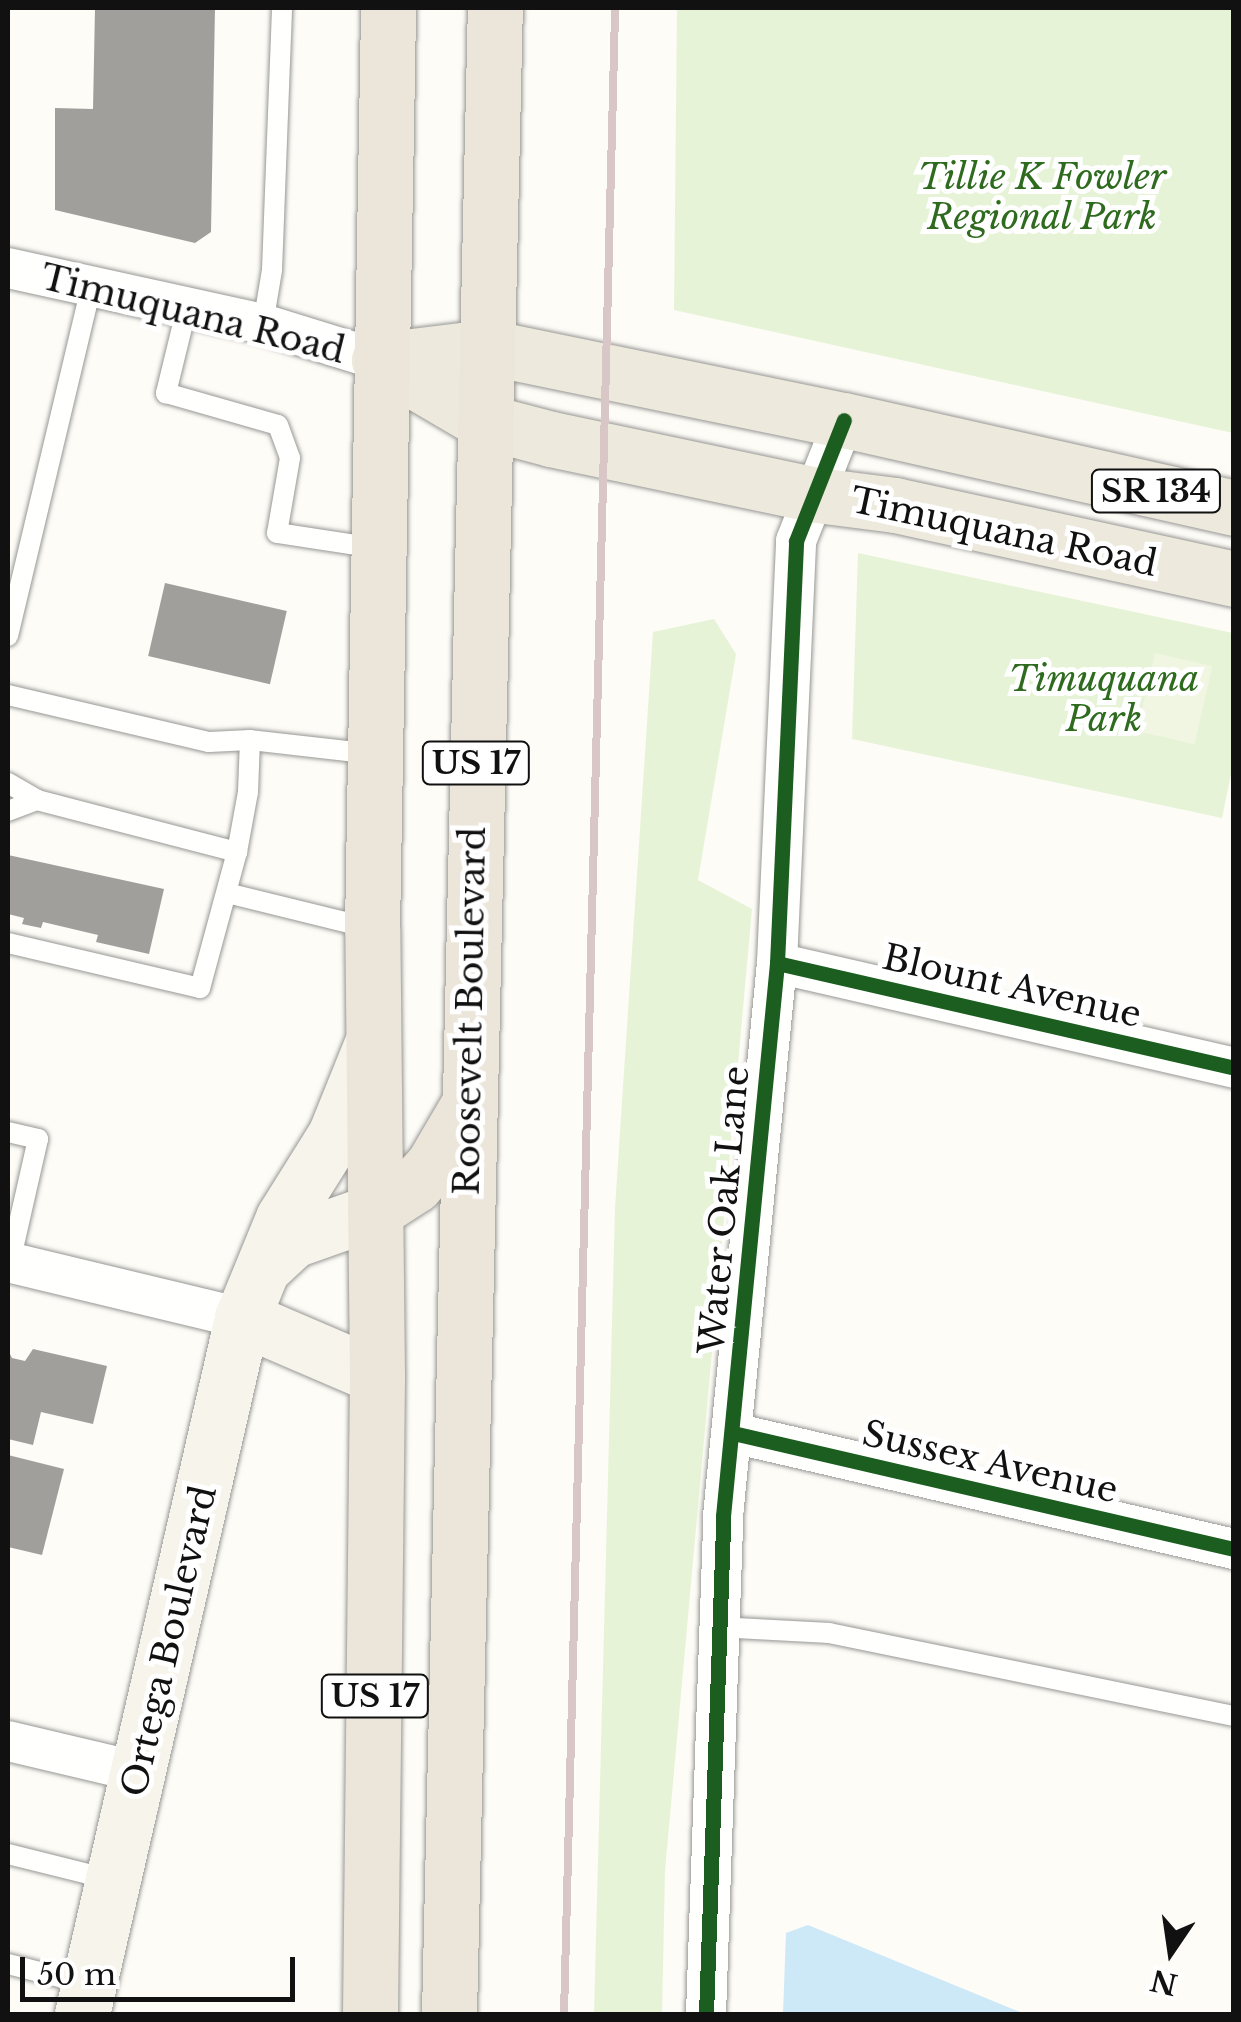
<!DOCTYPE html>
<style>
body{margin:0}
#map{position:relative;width:1241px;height:2022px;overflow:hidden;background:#fdfcf7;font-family:"Libre Baskerville",serif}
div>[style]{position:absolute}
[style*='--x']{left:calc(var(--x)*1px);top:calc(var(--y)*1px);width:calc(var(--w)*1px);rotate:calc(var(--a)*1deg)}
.green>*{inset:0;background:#e7f3d7}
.pitch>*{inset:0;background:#f0f6e1;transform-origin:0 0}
.water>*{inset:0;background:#cde8f7}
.building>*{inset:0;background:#a19f9c;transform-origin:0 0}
.roads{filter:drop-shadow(0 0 2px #979795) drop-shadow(0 0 2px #979795)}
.service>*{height:20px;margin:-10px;padding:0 10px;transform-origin:10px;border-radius:10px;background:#fffffe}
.minor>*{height:40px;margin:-20px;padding:0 20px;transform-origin:20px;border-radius:20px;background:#fffffe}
.secondary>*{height:55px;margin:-27.5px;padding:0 27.5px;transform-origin:27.5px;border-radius:27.5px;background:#f6f4eb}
.primary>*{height:55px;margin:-27.5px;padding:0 27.5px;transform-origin:27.5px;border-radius:27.5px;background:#ede9dc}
.trunk>*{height:55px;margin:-27.5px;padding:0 27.5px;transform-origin:27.5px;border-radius:27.5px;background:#ece5da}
.rail>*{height:8px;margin:-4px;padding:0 4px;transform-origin:4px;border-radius:4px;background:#d9c6c7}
.cycleway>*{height:15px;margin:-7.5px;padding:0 7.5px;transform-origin:7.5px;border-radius:7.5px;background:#1b5e20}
span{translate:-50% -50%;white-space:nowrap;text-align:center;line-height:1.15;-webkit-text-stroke:10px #fff;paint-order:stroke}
.shield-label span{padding:2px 8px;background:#fff;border:2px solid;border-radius:8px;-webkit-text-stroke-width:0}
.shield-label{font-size:32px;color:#111;font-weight:700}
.park-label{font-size:35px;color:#2f6b1f;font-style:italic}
.street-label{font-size:35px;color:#111}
.frame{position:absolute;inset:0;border:10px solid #111;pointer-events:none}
.north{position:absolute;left:1121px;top:1902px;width:100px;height:100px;-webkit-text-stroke:8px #fff;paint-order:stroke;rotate:193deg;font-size:28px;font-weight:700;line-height:40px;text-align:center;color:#111}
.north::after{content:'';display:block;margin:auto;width:35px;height:45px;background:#111;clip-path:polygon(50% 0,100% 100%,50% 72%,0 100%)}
.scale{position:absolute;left:20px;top:1957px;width:275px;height:45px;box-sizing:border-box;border:5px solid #111;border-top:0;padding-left:12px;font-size:30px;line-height:35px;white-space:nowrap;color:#111;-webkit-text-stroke:8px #fff;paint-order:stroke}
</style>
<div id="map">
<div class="green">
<i style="clip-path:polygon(677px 8px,1233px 8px,1233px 433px,674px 310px)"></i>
<i style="clip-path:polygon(858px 553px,1233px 633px,1233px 764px,1222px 818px,852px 739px)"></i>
<i style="clip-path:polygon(714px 619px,736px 654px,698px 880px,752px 909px,665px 1871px,662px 2014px,594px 2014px,615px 1208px,653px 632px)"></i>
</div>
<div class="pitch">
<i style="left:1155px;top:653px;width:59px;height:80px;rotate:13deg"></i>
</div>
<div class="water">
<i style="clip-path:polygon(808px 1925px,1025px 2014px,783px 2014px,786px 1933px)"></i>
</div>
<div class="building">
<i style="clip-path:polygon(95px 8px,215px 8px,211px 232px,195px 243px,55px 210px,55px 108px,93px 109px)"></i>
<i style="left:165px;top:583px;width:125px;height:75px;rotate:13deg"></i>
<i style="clip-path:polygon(8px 855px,164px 889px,149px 954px,96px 942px,98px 935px,43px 922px,41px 928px,22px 924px,24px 918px,8px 914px)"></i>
<i style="clip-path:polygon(33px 1349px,107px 1366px,93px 1424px,41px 1412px,33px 1445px,8px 1439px,8px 1350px,12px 1358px,25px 1361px)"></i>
<i style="clip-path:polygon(8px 1455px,64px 1469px,42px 1555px,8px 1547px)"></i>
</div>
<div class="roads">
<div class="service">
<i style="--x:187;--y:307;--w:89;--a:103.7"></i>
<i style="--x:166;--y:393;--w:116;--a:15.9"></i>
<i style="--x:278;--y:425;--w:35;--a:70"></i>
<i style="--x:290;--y:458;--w:76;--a:99.8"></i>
<i style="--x:277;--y:533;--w:99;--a:8.7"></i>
<i style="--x:263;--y:324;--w:55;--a:-80.5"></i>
<i style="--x:272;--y:270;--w:262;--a:-87.8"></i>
<i style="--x:8;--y:636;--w:359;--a:-76.6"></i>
<i style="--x:8;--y:695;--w:206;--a:13.2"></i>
<i style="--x:209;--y:742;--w:41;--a:-2.8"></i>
<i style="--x:8;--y:783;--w:34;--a:30"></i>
<i style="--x:8;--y:811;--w:31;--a:-21"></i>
<i style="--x:37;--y:800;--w:207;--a:14.6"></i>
<i style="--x:237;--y:852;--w:141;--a:105.2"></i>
<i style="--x:200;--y:988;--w:197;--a:-166.8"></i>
<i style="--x:237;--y:852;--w:61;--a:-79.6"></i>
<i style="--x:248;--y:792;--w:52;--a:-87.8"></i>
<i style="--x:250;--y:740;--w:123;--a:6.5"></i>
<i style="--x:227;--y:893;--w:147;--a:13.8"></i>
<i style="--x:8;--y:1132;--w:31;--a:13"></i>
<i style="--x:38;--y:1139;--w:126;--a:102.8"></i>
<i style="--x:718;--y:1627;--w:111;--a:3.1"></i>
<i style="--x:829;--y:1633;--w:413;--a:11.6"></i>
<i style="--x:8;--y:1854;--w:107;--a:14"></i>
<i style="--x:8;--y:1964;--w:81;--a:14.2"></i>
</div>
<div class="minor">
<i style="--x:8;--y:268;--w:261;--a:12.4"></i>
<i style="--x:263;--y:324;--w:121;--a:17.2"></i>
<i style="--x:777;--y:963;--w:469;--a:12.9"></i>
<i style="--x:8;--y:1262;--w:241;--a:13.5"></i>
<i style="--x:733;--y:1433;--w:514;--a:13.04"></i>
<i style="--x:8;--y:1741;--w:135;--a:13.3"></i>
<i style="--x:706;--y:2014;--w:498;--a:-88"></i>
<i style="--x:723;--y:1516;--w:556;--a:-84.42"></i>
<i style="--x:777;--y:963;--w:422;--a:-87.4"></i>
<i style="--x:796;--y:541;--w:130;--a:-68.4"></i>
</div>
<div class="secondary">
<i style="--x:263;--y:1268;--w:41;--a:-43"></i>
<i style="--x:293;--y:1240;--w:87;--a:-19.5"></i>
<i style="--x:242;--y:1318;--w:147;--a:23.2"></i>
<i style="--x:82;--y:2014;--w:714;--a:-77.05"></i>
<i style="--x:242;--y:1318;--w:108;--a:-67.7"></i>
<i style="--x:283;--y:1218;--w:98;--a:-57.9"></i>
<i style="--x:335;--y:1135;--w:101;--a:-68"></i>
</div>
<div class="primary">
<i style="--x:379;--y:360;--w:121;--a:30.4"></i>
<i style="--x:483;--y:421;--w:70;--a:14.8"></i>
<i style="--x:551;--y:439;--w:272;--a:11.9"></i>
<i style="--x:817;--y:495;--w:79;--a:7.3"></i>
<i style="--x:895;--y:505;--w:347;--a:12.3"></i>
<i style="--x:379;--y:360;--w:109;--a:-6.9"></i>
<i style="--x:487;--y:347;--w:364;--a:11.6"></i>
<i style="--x:844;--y:420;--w:400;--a:12.7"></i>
</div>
<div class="trunk">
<i style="--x:375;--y:1211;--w:48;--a:-33"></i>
<i style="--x:415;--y:1185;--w:27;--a:-48"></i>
<i style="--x:433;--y:1165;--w:67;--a:-59.6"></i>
<i style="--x:370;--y:2014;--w:638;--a:-89.37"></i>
<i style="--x:377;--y:1376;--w:447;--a:-90.6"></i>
<i style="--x:372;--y:929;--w:921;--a:-89"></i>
<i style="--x:449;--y:2014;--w:2007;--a:-88.69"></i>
</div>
</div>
<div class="rail">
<i style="--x:564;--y:2014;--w:2007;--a:-88.54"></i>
</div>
<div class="cycleway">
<i style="--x:777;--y:963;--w:469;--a:12.9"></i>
<i style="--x:733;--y:1433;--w:514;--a:13.04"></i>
<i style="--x:706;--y:2014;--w:498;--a:-88"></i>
<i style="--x:723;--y:1516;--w:556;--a:-84.42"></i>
<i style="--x:777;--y:963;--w:422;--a:-87.4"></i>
<i style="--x:796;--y:541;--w:130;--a:-68.4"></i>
</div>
<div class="shield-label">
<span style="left:1156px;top:491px">SR 134</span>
<span style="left:476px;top:763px">US 17</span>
<span style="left:375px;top:1696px">US 17</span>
</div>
<div class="park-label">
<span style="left:1042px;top:197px">Tillie K Fowler<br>Regional Park</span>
<span style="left:1104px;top:699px">Timuquana<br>Park</span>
</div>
<div class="street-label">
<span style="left:193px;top:314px;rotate:14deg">Timuquana Road</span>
<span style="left:1004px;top:532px;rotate:12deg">Timuquana Road</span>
<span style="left:1012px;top:986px;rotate:13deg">Blount Avenue</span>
<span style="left:470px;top:1011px;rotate:-89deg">Roosevelt Boulevard</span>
<span style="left:724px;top:1210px;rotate:-85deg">Water Oak Lane</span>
<span style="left:990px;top:1462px;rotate:13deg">Sussex Avenue</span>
<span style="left:169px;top:1641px;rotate:-77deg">Ortega Boulevard</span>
</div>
<div class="frame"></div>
<div class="north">N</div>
<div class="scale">50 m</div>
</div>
